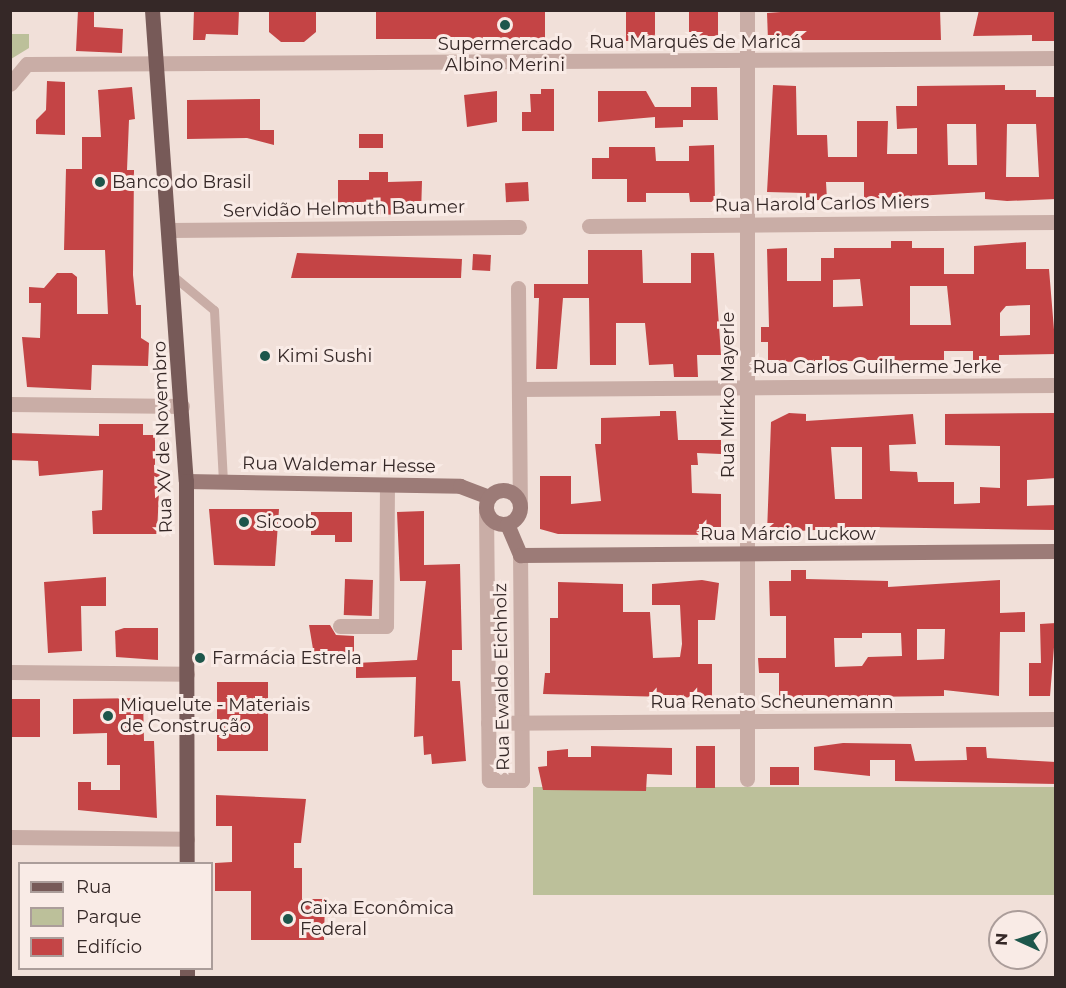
<!DOCTYPE html>
<meta charset="utf-8">
<style>
body{margin:0}
#map{position:relative;width:1066px;height:988px;overflow:hidden;background:#f1e0d9;font-family:Montserrat,sans-serif}
div>[style]{position:absolute}
[style*='--x']{left:calc(var(--x)*1px);top:calc(var(--y)*1px);width:calc(var(--w)*1px);rotate:calc(var(--a)*1deg)}
.green>*{inset:0;background:#bcc09a;transform-origin:0 0}
.building>*{inset:0;background:#c44445;transform-origin:0 0}
.lane>*{height:9px;margin:-4.5px;padding:0 4.5px;transform-origin:4.5px;border-radius:4.5px;background:#c9ada6}
.street>*{height:15px;margin:-7.5px;padding:0 7.5px;transform-origin:7.5px;border-radius:7.5px;background:#c9ada6}
.secondary>*{height:15px;margin:-7.5px;padding:0 7.5px;transform-origin:7.5px;border-radius:7.5px;background:#9c7b77}
.secondary>.ring{margin:-7.5px;padding:0;box-sizing:content-box;background:none;border:15px solid #9c7b77;border-radius:50%}
.primary>*{height:15px;margin:-7.5px;padding:0 7.5px;transform-origin:7.5px;border-radius:7.5px;background:#775a58}
.dots>*{width:16px;height:16px;translate:-50% -50%;box-sizing:border-box;border:3px solid #f9ebe6;border-radius:50%}
span{translate:-50% -50%;white-space:nowrap;text-align:center;line-height:1.15;-webkit-text-stroke:6px #f9ebe6;paint-order:stroke}
.street-label{font-size:18px;color:#352827}
.poi-label{font-size:18px;color:#352827}
.left{translate:0 -50%;text-align:left}
.frame{position:absolute;inset:0;border:12px solid #352827;pointer-events:none}
.legend{position:absolute;left:18px;top:862px;width:195px;height:108px;box-sizing:border-box;background:#f9ebe6;border:2px solid #ab9d9a;margin:0;padding:8px 10px;list-style:none;font-size:18px;color:#352827}
.legend li{display:flex;align-items:center;gap:12px;height:30px}
.legend b{width:30px;border:2px solid #ab9d9a}
.north{position:absolute;left:988px;top:910px;width:60px;height:60px;box-sizing:border-box;background:#f9ebe6;border:2px solid #ab9d9a;border-radius:50%;rotate:273deg;font-size:16px;font-weight:700;line-height:24px;text-align:center;color:#352827}
.north::after{content:'';display:block;margin:auto;width:21px;height:27px;background:#1d564b;clip-path:polygon(50% 0,100% 100%,50% 72%,0 100%)}
</style>
<div id="map">
<div class="green">
<i style="clip-path:polygon(11px 34px,29px 34px,29px 48px,11px 59px)"></i>
<i style="left:1055px;top:787px;width:108px;height:522px;rotate:90deg"></i>
</div>
<div class="building">
<i style="clip-path:polygon(78px 10px,94px 10px,94px 27px,123px 29px,122px 53px,76px 51px)"></i>
<i style="clip-path:polygon(194px 10px,239px 10px,238px 35px,206px 34px,205px 40px,193px 40px)"></i>
<i style="clip-path:polygon(269px 10px,316px 10px,316px 32px,304px 42px,281px 42px,269px 32px)"></i>
<i style="left:376px;top:10px;width:169px;height:29px"></i>
<i style="left:626px;top:10px;width:29px;height:31px"></i>
<i style="left:689px;top:10px;width:29px;height:26px"></i>
<i style="clip-path:polygon(808px 10px,940px 10px,941px 40px,768px 40px,767px 13px)"></i>
<i style="clip-path:polygon(979px 10px,1056px 10px,1056px 41px,1032px 41px,1032px 35px,973px 36px)"></i>
<i style="clip-path:polygon(47px 81px,65px 82px,65px 135px,36px 134px,36px 120px,46px 110px)"></i>
<i style="clip-path:polygon(evenodd,1005px 85px,1005px 90px,1036px 90px,1036px 97px,1056px 97px,1056px 199px,1007px 201px,985px 199px,985px 192px,864px 199px,864px 182px,826px 182px,827px 200px,806px 200px,806px 193px,767px 192px,773px 85px,796px 86px,797px 135px,827px 135px,828px 157px,857px 157px,857px 121px,888px 121px,887px 154px,917px 154px,917px 128px,897px 129px,896px 106px,917px 106px,917px 86px,1005px 85px,947px 124px,976px 124px,977px 165px,948px 165px,947px 124px,1005px 85px,1007px 124px,1036px 124px,1039px 177px,1006px 177px,1007px 124px)"></i>
<i style="clip-path:polygon(132px 87px,135px 119px,129px 120px,127px 170px,134px 170px,133px 275px,136px 305px,141px 305px,141px 338px,149px 343px,148px 366px,92px 365px,91px 390px,27px 387px,22px 337px,40px 338px,41px 303px,29px 303px,29px 287px,44px 288px,57px 273px,72px 273px,77px 277px,77px 314px,108px 314px,105px 250px,64px 250px,66px 169px,82px 169px,82px 137px,101px 137px,98px 90px)"></i>
<i style="clip-path:polygon(691px 87px,717px 87px,718px 120px,683px 120px,683px 127px,655px 128px,655px 117px,598px 122px,598px 91px,646px 91px,655px 107px,691px 107px)"></i>
<i style="clip-path:polygon(541px 89px,554px 89px,554px 131px,522px 131px,522px 112px,531px 112px,530px 94px,541px 94px)"></i>
<i style="clip-path:polygon(497px 91px,497px 122px,467px 127px,464px 95px)"></i>
<i style="clip-path:polygon(260px 99px,260px 130px,274px 130px,274px 145px,247px 138px,187px 139px,187px 100px)"></i>
<i style="left:359px;top:134px;width:24px;height:14px"></i>
<i style="clip-path:polygon(714px 145px,715px 202px,690px 202px,689px 193px,646px 193px,646px 202px,627px 202px,627px 179px,592px 179px,592px 158px,609px 158px,609px 147px,655px 147px,656px 161px,689px 161px,689px 146px)"></i>
<i style="clip-path:polygon(369px 172px,388px 172px,388px 182px,422px 181px,421px 215px,338px 214px,338px 180px,369px 180px)"></i>
<i style="left:528px;top:182px;width:19px;height:23px;rotate:87deg"></i>
<i style="clip-path:polygon(evenodd,891px 241px,912px 241px,912px 248px,944px 248px,944px 274px,974px 274px,974px 246px,1026px 242px,1026px 269px,1049px 269px,1056px 354px,999px 355px,999px 365px,973px 365px,973px 351px,944px 351px,944px 360px,768px 362px,768px 342px,761px 342px,761px 327px,769px 327px,767px 249px,787px 248px,787px 281px,821px 281px,821px 258px,834px 258px,834px 248px,891px 248px,891px 241px,860px 279px,863px 306px,833px 307px,833px 280px,860px 279px,891px 241px,910px 286px,947px 286px,951px 325px,910px 325px,910px 286px,891px 241px,1030px 305px,1030px 335px,1000px 336px,1000px 313px,1006px 306px,1030px 305px)"></i>
<i style="clip-path:polygon(588px 250px,642px 250px,643px 283px,691px 283px,691px 253px,714px 253px,721px 355px,697px 355px,698px 377px,674px 377px,673px 364px,649px 365px,645px 323px,616px 323px,616px 365px,590px 365px,589px 298px,563px 298px,557px 369px,536px 369px,539px 298px,534px 298px,534px 284px,588px 284px)"></i>
<i style="clip-path:polygon(297px 253px,462px 259px,461px 278px,291px 278px)"></i>
<i style="left:473px;top:254px;width:18px;height:16px;rotate:3deg"></i>
<i style="clip-path:polygon(660px 411px,676px 411px,678px 440px,721px 440px,721px 454px,697px 453px,698px 465px,691px 465px,692px 493px,721px 494px,721px 535px,558px 534px,540px 529px,540px 476px,571px 476px,571px 504px,601px 501px,595px 444px,601px 444px,601px 418px,660px 416px)"></i>
<i style="clip-path:polygon(evenodd,789px 413px,806px 414px,806px 421px,913px 414px,916px 444px,889px 445px,890px 471px,917px 472px,918px 482px,954px 482px,954px 504px,980px 503px,980px 487px,1000px 488px,1000px 446px,945px 445px,945px 414px,1056px 413px,1056px 478px,1027px 480px,1027px 506px,1056px 505px,1056px 530px,863px 527px,767px 533px,771px 422px,789px 413px,831px 447px,862px 447px,862px 499px,835px 499px,831px 447px)"></i>
<i style="clip-path:polygon(99px 424px,143px 424px,143px 435px,155px 435px,155px 469px,160px 469px,157px 534px,93px 534px,92px 511px,102px 510px,103px 470px,39px 476px,38px 461px,10px 460px,10px 433px,99px 436px)"></i>
<i style="clip-path:polygon(209px 509px,279px 509px,275px 566px,214px 565px)"></i>
<i style="clip-path:polygon(424px 511px,424px 565px,460px 564px,462px 650px,452px 650px,452px 681px,460px 681px,466px 761px,432px 764px,431px 754px,424px 755px,423px 736px,414px 737px,416px 677px,356px 678px,356px 663px,417px 660px,426px 581px,400px 581px,397px 512px)"></i>
<i style="clip-path:polygon(311px 512px,352px 512px,352px 542px,335px 542px,335px 535px,311px 535px)"></i>
<i style="clip-path:polygon(evenodd,791px 570px,806px 570px,806px 579px,888px 581px,888px 587px,1000px 580px,1000px 613px,1025px 612px,1025px 632px,1000px 632px,999px 696px,944px 690px,944px 696px,779px 698px,779px 673px,759px 673px,758px 658px,786px 658px,786px 616px,770px 616px,769px 581px,791px 581px,791px 570px,917px 629px,945px 629px,944px 659px,917px 660px,917px 629px,791px 570px,862px 633px,901px 633px,902px 656px,868px 657px,862px 666px,835px 667px,834px 638px,862px 638px,862px 633px)"></i>
<i style="clip-path:polygon(106px 577px,106px 606px,81px 606px,82px 651px,48px 653px,44px 582px)"></i>
<i style="left:345px;top:579px;width:28px;height:36px;rotate:2deg"></i>
<i style="clip-path:polygon(702px 580px,719px 583px,715px 620px,698px 620px,698px 664px,712px 664px,712px 698px,543px 694px,545px 673px,550px 673px,550px 618px,558px 618px,558px 582px,623px 584px,623px 612px,650px 612px,653px 658px,680px 657px,682px 644px,680px 605px,652px 605px,652px 584px)"></i>
<i style="clip-path:polygon(1056px 623px,1050px 696px,1029px 696px,1029px 663px,1041px 663px,1040px 624px)"></i>
<i style="clip-path:polygon(309px 625px,330px 625px,336px 635px,354px 636px,354px 661px,315px 661px)"></i>
<i style="clip-path:polygon(124px 628px,158px 628px,158px 660px,116px 657px,115px 631px)"></i>
<i style="left:217px;top:682px;width:51px;height:69px"></i>
<i style="clip-path:polygon(143px 698px,144px 741px,154px 741px,157px 818px,78px 810px,78px 782px,91px 782px,91px 790px,120px 790px,120px 765px,107px 765px,107px 733px,73px 734px,73px 699px)"></i>
<i style="left:10px;top:699px;width:30px;height:38px"></i>
<i style="clip-path:polygon(843px 743px,911px 744px,915px 761px,967px 760px,966px 747px,986px 747px,987px 758px,1056px 762px,1056px 784px,895px 781px,895px 760px,870px 760px,870px 776px,814px 770px,814px 747px)"></i>
<i style="clip-path:polygon(591px 746px,672px 748px,672px 775px,647px 774px,646px 791px,543px 790px,538px 767px,547px 766px,547px 751px,568px 749px,568px 757px,591px 757px)"></i>
<i style="left:715px;top:746px;width:42px;height:19px;rotate:90deg"></i>
<i style="left:799px;top:767px;width:18px;height:29px;rotate:90deg"></i>
<i style="clip-path:polygon(216px 795px,306px 799px,301px 843px,294px 843px,294px 868px,302px 868px,302px 899px,325px 899px,324px 940px,251px 940px,251px 891px,215px 891px,215px 863px,232px 862px,232px 826px,216px 826px)"></i>
</div>
<div class="lane">
<i style="--x:173;--y:276;--w:53;--a:39.7"></i>
<i style="--x:214;--y:310;--w:172;--a:87"></i>
</div>
<div class="street">
<i style="--x:10;--y:84;--w:26;--a:-50"></i>
<i style="--x:27;--y:64;--w:1029;--a:-0.33"></i>
<i style="--x:589;--y:226;--w:467;--a:-0.5"></i>
<i style="--x:170;--y:230;--w:349;--a:-0.5"></i>
<i style="--x:518;--y:288;--w:219;--a:89.5"></i>
<i style="--x:519;--y:389;--w:537;--a:-0.43"></i>
<i style="--x:10;--y:404;--w:172;--a:0.7"></i>
<i style="--x:486;--y:510;--w:270;--a:89.4"></i>
<i style="--x:489;--y:780;--w:33;--a:0"></i>
<i style="--x:522;--y:780;--w:225;--a:-90.5"></i>
<i style="--x:340;--y:626;--w:46;--a:0"></i>
<i style="--x:386;--y:626;--w:141;--a:-89.6"></i>
<i style="--x:10;--y:672;--w:177;--a:0.6"></i>
<i style="--x:488;--y:723;--w:568;--a:-0.4"></i>
<i style="--x:747;--y:779;--w:769;--a:-90"></i>
<i style="--x:10;--y:837;--w:177;--a:0.6"></i>
</div>
<div class="secondary">
<i style="--x:186;--y:481;--w:274;--a:1"></i>
<i style="--x:460;--y:486;--w:31;--a:21"></i>
<i class="ring" style="left:486px;top:490px;width:19px;height:19px"></i>
<i style="--x:507;--y:524;--w:34;--a:67"></i>
<i style="--x:520;--y:555;--w:536;--a:-0.43"></i>
</div>
<div class="primary">
<i style="--x:152;--y:10;--w:472;--a:85.9"></i>
<i style="--x:186;--y:481;--w:383;--a:89.9"></i>
<i style="--x:187;--y:978;--w:10;--a:-90"></i>
</div>
<div class="dots">
<i style="left:505px;top:25px;background:#1d564b"></i>
<i style="left:100px;top:182px;background:#1d564b"></i>
<i style="left:265px;top:356px;background:#1d564b"></i>
<i style="left:244px;top:522px;background:#1d564b"></i>
<i style="left:200px;top:658px;background:#1d564b"></i>
<i style="left:108px;top:716px;background:#1d564b"></i>
<i style="left:288px;top:919px;background:#1d564b"></i>
</div>
<div class="street-label">
<span style="left:695px;top:42px">Rua Marquês de Maricá</span>
<span style="left:822px;top:204px;rotate:-1deg">Rua Harold Carlos Miers</span>
<span style="left:344px;top:209px;rotate:-1deg">Servidão Helmuth Baumer</span>
<span style="left:877px;top:367px">Rua Carlos Guilherme Jerke</span>
<span style="left:728px;top:395px;rotate:-90deg">Rua Mirko Mayerle</span>
<span style="left:163px;top:437px;rotate:-92deg">Rua XV de Novembro</span>
<span style="left:339px;top:465px;rotate:1deg">Rua Waldemar Hesse</span>
<span style="left:788px;top:534px">Rua Márcio Luckow</span>
<span style="left:502px;top:677px;rotate:-91deg">Rua Ewaldo Eichholz</span>
<span style="left:772px;top:702px">Rua Renato Scheunemann</span>
</div>
<div class="poi-label">
<span style="left:505px;top:55px">Supermercado<br>Albino Merini</span>
<span class="left" style="left:112px;top:182px">Banco do Brasil</span>
<span class="left" style="left:277px;top:356px">Kimi Sushi</span>
<span class="left" style="left:256px;top:522px">Sicoob</span>
<span class="left" style="left:212px;top:658px">Farmácia Estrela</span>
<span class="left" style="left:120px;top:716px">Miquelute - Materiais<br>de Construção</span>
<span class="left" style="left:300px;top:919px">Caixa Econômica<br>Federal</span>
</div>
<div class="frame"></div>
<ul class="legend">
<li><b style="height:8px;background:#775a58"></b>Rua</li>
<li><b style="height:16px;background:#bcc09a"></b>Parque</li>
<li><b style="height:16px;background:#c44445"></b>Edifício</li>
</ul>
<div class="north">N</div>
</div>
